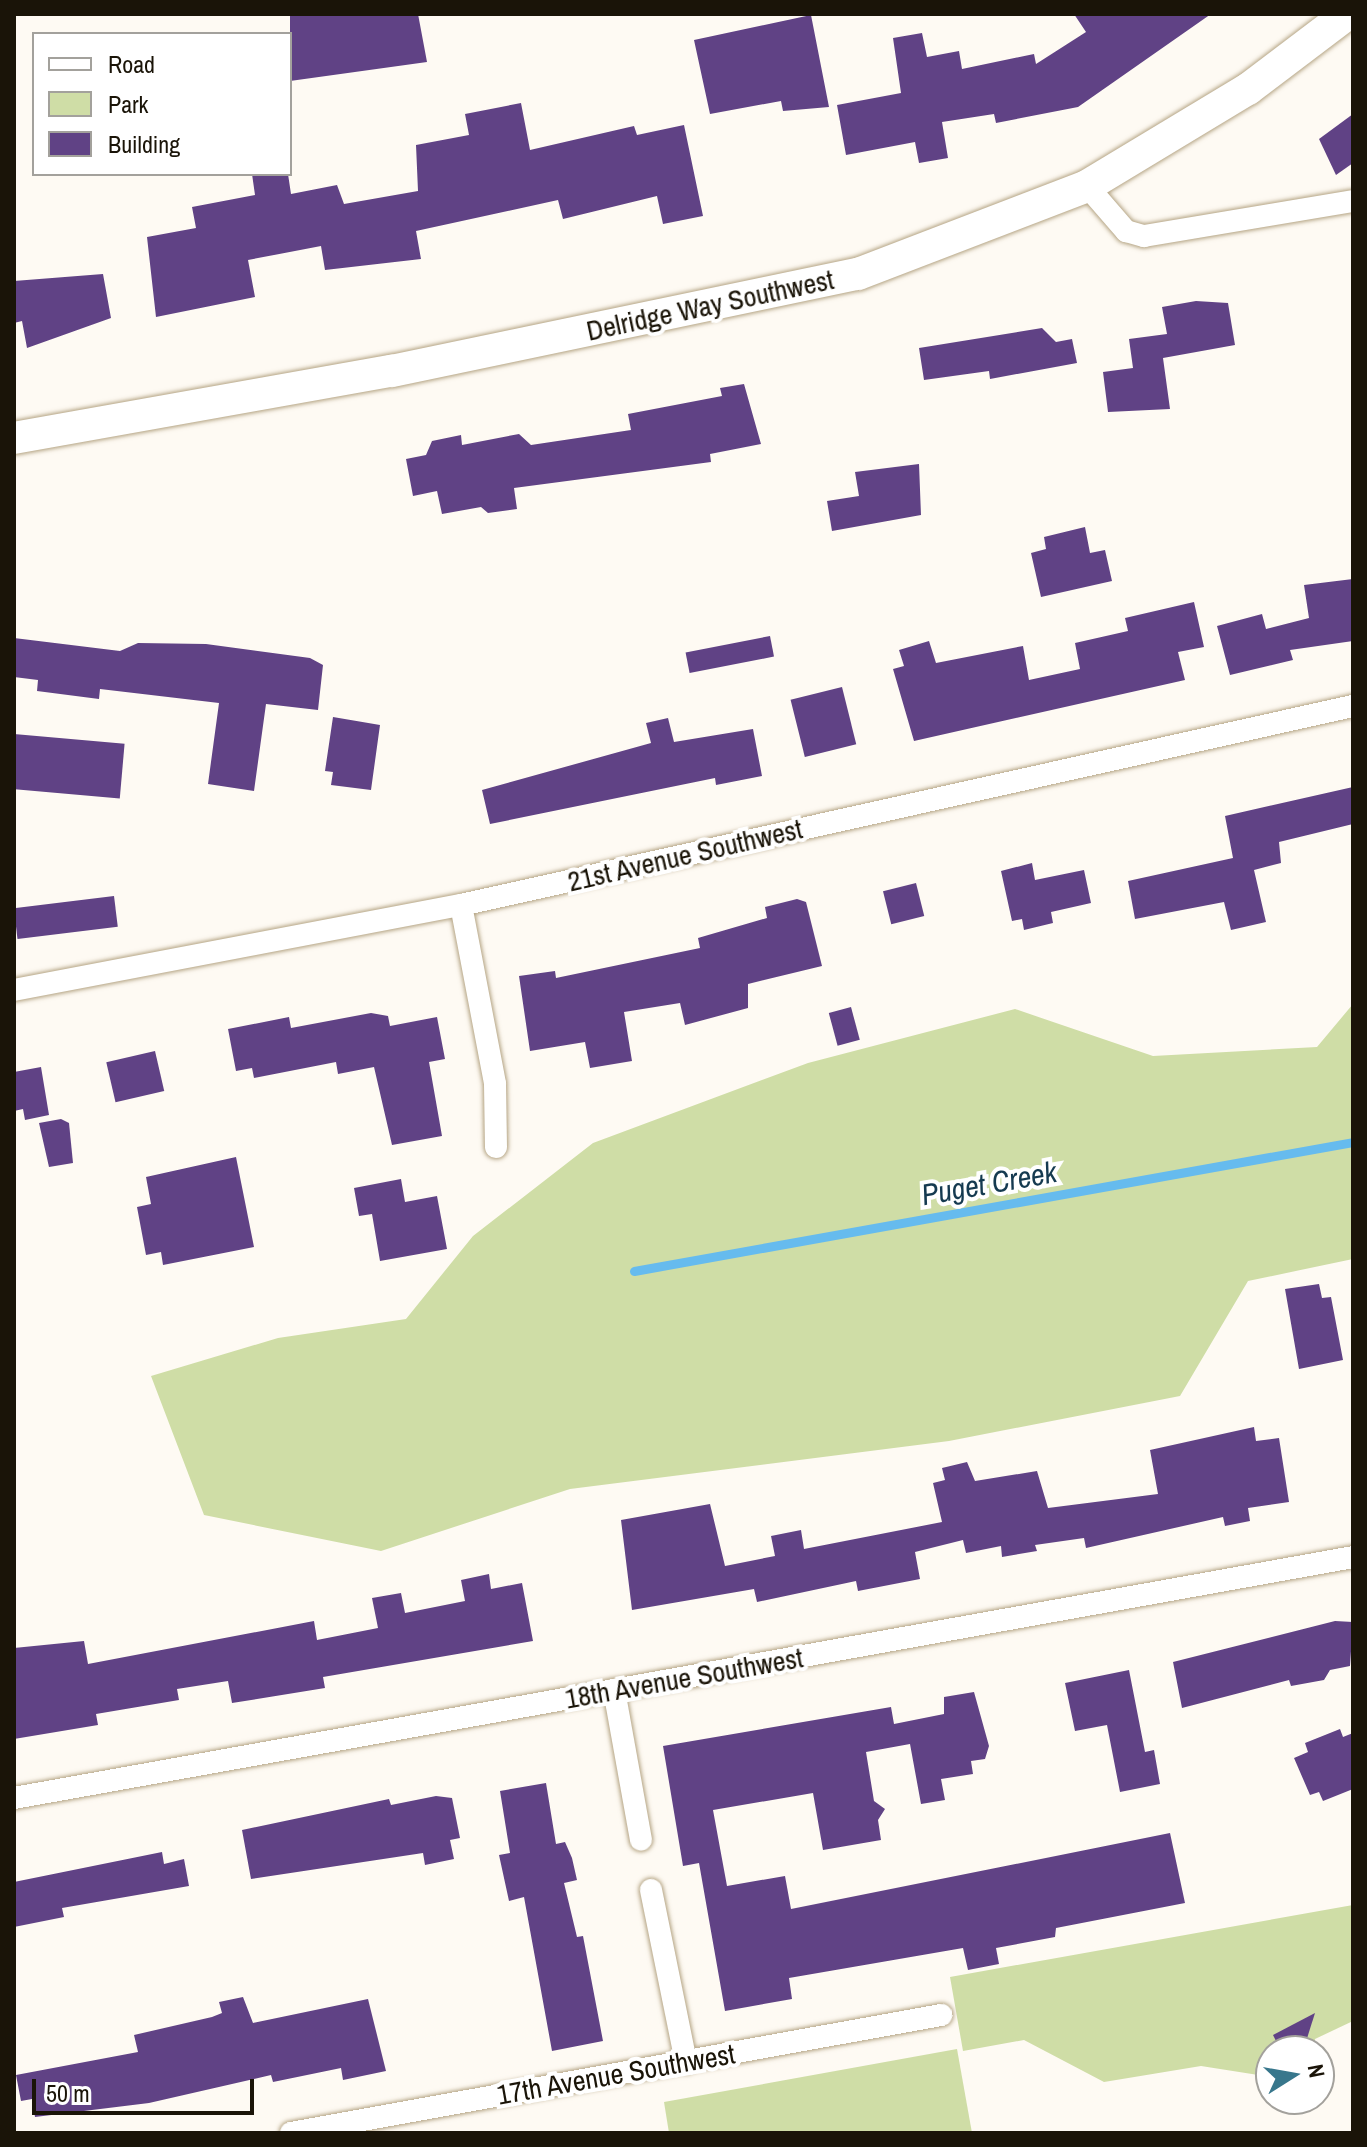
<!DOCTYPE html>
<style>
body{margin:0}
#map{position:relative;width:1367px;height:2147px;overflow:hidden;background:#fefaf3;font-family:"Archivo Narrow",sans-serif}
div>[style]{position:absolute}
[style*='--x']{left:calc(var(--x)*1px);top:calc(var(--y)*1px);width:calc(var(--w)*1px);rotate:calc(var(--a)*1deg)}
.green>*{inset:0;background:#cfdda6}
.stream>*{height:9px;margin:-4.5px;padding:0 4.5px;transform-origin:4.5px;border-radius:4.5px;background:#6be}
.building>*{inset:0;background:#604285;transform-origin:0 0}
.roads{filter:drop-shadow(0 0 2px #b5a585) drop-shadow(0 0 2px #b5a585)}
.street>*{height:22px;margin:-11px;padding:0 11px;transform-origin:11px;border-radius:11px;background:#fff}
.secondary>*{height:32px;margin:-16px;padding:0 16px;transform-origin:16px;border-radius:16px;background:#fff}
span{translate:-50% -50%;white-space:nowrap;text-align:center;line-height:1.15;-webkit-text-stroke:8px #fff;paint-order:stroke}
.street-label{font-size:28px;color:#1a1408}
.water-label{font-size:30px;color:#153a50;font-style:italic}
.frame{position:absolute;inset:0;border:16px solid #1a1408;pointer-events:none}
.legend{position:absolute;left:32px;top:32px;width:260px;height:144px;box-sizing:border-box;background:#fff;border:2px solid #a3a19c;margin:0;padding:10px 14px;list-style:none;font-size:24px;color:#1a1408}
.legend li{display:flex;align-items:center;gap:16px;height:40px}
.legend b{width:40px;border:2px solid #a3a19c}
.north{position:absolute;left:1255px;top:2035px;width:80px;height:80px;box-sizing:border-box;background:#fff;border:2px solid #a3a19c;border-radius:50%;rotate:79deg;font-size:22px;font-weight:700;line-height:32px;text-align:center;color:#1a1408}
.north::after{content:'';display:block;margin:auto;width:28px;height:36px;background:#38778c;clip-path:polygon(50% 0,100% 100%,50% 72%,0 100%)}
.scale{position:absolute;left:32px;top:2079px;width:222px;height:36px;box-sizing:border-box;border:4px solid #1a1408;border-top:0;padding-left:10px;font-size:24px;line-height:28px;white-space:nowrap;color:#1a1408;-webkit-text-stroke:6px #fff;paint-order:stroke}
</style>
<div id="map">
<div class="green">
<i style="clip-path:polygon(1353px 1004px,1353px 1259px,1248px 1281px,1180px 1396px,949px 1441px,570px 1489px,381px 1551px,204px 1515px,151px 1376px,278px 1338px,406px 1319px,473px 1236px,593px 1143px,808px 1063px,1015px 1009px,1153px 1056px,1317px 1047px)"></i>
<i style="clip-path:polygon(1353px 1905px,1353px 2021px,1315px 2039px,1316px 2051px,1271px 2051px,1271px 2077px,1201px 2066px,1104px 2082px,1024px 2040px,963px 2051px,950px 1977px)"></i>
<i style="clip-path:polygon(957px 2049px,972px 2133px,669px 2133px,664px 2102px)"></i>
</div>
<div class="stream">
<i style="--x:634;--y:1271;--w:730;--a:-10.17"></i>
</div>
<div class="building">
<i style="clip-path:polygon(290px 14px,418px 14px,427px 62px,290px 81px)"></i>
<i style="clip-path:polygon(1074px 14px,1211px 14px,1078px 107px,996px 123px,994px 114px,942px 122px,948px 158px,919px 163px,915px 142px,846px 155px,837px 105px,901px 93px,893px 38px,922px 33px,927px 57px,959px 51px,962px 69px,1034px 54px,1036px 64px,1086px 32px)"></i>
<i style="clip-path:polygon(811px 15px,829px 107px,783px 111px,781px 101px,710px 114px,694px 40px)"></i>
<i style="clip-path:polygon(521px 103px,530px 150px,634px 126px,637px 135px,684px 125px,703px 216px,663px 224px,657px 196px,563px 219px,558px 200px,416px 231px,421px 259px,325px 270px,321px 246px,248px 260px,255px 297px,156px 317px,147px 237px,196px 228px,192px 207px,255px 195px,252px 174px,288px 174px,291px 194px,337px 185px,344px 204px,418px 191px,416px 145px,469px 135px,465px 114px)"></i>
<i style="clip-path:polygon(1353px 114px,1353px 163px,1336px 175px,1319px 139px)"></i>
<i style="clip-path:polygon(103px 274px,111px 318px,27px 348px,22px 321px,14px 323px,14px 281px)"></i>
<i style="clip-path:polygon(1196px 301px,1228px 303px,1235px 345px,1163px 358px,1170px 409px,1108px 412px,1103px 372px,1133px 368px,1129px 339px,1167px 334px,1162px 307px)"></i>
<i style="clip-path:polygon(1042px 328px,1056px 342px,1072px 339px,1077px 363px,990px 379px,989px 371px,924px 380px,919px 348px)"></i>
<i style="clip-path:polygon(744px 384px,761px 444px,710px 454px,711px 462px,514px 488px,517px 509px,488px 513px,481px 507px,442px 514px,437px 491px,413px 496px,406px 459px,426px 455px,432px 441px,461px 435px,462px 445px,519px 434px,531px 445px,631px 430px,628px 414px,722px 396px,720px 388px)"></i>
<i style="clip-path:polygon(919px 464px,921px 515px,832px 531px,827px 501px,859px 496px,855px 472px)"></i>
<i style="clip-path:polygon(1085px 527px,1090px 553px,1105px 550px,1112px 581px,1041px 597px,1031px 553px,1046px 549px,1044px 537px)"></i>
<i style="clip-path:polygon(1353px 579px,1353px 641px,1290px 650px,1293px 660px,1230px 675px,1217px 626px,1262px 614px,1266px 629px,1309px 618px,1304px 585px)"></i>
<i style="clip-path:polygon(1194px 602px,1204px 647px,1178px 652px,1185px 680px,914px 741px,893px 669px,904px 666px,899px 650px,929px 641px,936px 663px,1023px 646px,1029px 680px,1080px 669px,1075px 643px,1128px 631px,1125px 618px)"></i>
<i style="left:770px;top:636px;width:21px;height:86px;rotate:79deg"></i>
<i style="clip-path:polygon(14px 638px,120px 651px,138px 643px,206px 644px,310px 658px,323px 665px,318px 710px,266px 704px,254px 791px,208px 784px,219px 703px,100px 689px,99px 699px,37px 691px,38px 680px,14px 677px)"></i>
<i style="left:842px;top:687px;width:59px;height:53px;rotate:76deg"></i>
<i style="clip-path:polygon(333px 717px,380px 725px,371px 790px,331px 785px,333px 772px,325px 771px)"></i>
<i style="clip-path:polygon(668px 718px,674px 742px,753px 729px,762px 776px,716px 785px,715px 778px,490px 824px,482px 790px,651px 743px,646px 723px)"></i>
<i style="left:14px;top:734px;width:111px;height:55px;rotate:5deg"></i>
<i style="clip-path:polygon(1353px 787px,1353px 824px,1279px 842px,1281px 863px,1254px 870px,1266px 922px,1231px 930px,1224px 902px,1135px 919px,1128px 881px,1233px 858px,1225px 816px)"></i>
<i style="clip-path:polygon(1032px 863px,1035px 880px,1084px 870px,1091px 903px,1051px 912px,1053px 923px,1024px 930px,1022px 919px,1012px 921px,1001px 871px)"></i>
<i style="left:916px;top:883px;width:34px;height:34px;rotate:76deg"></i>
<i style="left:114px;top:896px;width:31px;height:101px;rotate:83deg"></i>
<i style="clip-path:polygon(797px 899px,806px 902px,822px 966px,748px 984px,748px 1008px,685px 1025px,680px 1003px,624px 1012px,632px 1061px,590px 1068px,585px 1042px,530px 1051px,519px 976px,555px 971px,556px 978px,700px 948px,698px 938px,767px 918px,765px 907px)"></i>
<i style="left:851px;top:1007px;width:34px;height:23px;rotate:75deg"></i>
<i style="clip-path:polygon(371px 1013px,388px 1016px,390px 1026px,437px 1017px,445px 1059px,429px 1062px,442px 1136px,392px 1145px,374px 1067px,338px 1074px,336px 1062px,254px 1078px,252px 1068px,236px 1071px,228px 1029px,289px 1017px,291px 1028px)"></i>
<i style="left:155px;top:1051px;width:41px;height:50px;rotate:77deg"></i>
<i style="clip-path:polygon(41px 1067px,49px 1115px,25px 1120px,23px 1109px,14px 1111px,14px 1072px)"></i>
<i style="clip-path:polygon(61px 1119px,69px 1123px,73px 1163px,49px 1167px,39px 1123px)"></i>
<i style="clip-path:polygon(236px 1157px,254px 1247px,163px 1265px,161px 1252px,146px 1255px,137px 1207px,151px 1204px,146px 1177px)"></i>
<i style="clip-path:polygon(401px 1179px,405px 1202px,437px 1196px,447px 1249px,380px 1261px,372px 1214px,359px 1216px,354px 1188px)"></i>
<i style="clip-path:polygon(1319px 1284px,1322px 1298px,1331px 1297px,1343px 1360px,1299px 1369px,1285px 1289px)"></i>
<i style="clip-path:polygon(1254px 1427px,1256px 1441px,1279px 1438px,1289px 1502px,1248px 1508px,1250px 1521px,1225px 1526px,1223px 1517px,1086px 1548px,1084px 1538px,1035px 1545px,1037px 1551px,1002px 1557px,1001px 1546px,966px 1553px,963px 1540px,915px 1552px,920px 1579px,858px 1591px,856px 1581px,757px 1602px,754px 1589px,632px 1610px,621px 1520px,710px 1504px,725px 1566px,775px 1556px,771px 1536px,801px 1530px,804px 1549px,942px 1522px,933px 1483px,945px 1480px,942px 1468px,967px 1462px,975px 1481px,1037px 1471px,1048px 1508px,1158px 1494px,1150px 1450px)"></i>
<i style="clip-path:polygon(489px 1574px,491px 1589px,522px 1583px,533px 1641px,323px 1677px,325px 1688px,232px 1703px,228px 1681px,177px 1689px,179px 1700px,96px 1714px,98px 1725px,14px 1739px,14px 1648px,84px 1641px,88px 1664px,314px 1621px,317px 1640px,378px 1628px,372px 1598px,401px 1593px,405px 1613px,465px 1601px,461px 1580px)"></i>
<i style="clip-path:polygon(1335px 1621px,1353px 1622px,1350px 1666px,1330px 1670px,1324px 1680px,1291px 1686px,1289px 1680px,1182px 1708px,1173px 1662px)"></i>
<i style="clip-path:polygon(1129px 1670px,1145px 1752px,1154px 1750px,1160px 1784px,1120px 1792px,1107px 1725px,1075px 1731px,1065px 1683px)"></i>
<i style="clip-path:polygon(974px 1692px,989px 1746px,985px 1759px,971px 1761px,973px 1774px,941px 1779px,945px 1800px,921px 1804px,910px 1744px,866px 1752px,874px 1801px,885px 1809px,878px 1820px,881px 1840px,823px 1850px,813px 1793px,713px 1810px,727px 1886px,785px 1876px,791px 1909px,1170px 1833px,1185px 1903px,1056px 1928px,1055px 1937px,996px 1948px,999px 1964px,968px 1970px,963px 1948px,789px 1978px,792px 1999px,725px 2011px,699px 1863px,683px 1866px,663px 1746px,891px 1707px,894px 1724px,944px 1714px,944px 1697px)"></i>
<i style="clip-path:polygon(1340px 1729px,1343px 1737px,1353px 1733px,1353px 1789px,1323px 1801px,1319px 1792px,1310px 1795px,1294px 1758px,1308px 1752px,1305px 1743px)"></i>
<i style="clip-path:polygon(546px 1783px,556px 1844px,565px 1842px,572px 1858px,577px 1880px,564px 1883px,577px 1937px,583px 1936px,603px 2041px,552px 2051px,524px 1897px,509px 1901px,499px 1855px,510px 1853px,500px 1791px)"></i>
<i style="clip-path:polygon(436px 1796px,452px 1798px,460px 1838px,450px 1840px,454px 1859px,425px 1865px,423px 1853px,251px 1879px,242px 1830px,389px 1799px,391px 1805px)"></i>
<i style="clip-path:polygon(162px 1852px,164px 1864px,184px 1859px,189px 1886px,62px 1908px,64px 1917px,14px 1927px,14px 1882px)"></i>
<i style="clip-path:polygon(243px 1997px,253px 2023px,368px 1999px,386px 2071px,343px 2080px,341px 2068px,273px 2082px,271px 2075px,149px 2103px,35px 2117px,32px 2099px,21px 2101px,16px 2075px,138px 2052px,134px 2035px,212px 2017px,222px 2013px,219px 2002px)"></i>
<i style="clip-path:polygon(1315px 2013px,1303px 2051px,1281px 2051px,1273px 2035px)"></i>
</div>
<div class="roads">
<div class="street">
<i style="--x:1087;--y:186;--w:60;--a:49.1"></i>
<i style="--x:1126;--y:231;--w:19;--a:16"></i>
<i style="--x:1144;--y:236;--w:212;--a:-9.5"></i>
<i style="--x:461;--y:905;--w:182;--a:79.2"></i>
<i style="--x:495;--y:1084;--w:63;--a:89.1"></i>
<i style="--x:14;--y:990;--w:455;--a:-10.8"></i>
<i style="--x:461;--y:905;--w:914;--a:-12.58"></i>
<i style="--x:614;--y:1690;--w:152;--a:79.8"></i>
<i style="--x:14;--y:1798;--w:1361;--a:-10.2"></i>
<i style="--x:651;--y:1890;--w:176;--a:78.5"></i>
<i style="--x:291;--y:2133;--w:661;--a:-10.29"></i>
</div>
<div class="secondary">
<i style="--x:14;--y:438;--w:384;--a:-10.1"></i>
<i style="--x:392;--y:371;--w:476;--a:-11.8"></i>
<i style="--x:858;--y:274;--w:245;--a:-21"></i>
<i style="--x:1087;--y:186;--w:188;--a:-31.1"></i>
<i style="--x:1248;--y:89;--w:124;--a:-37.1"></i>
</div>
</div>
<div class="street-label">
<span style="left:710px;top:305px;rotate:-12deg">Delridge Way Southwest</span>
<span style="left:685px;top:855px;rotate:-13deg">21st Avenue Southwest</span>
<span style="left:684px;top:1678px;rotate:-10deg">18th Avenue Southwest</span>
<span style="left:616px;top:2074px;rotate:-10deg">17th Avenue Southwest</span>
</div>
<div class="water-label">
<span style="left:989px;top:1183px;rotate:-10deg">Puget Creek</span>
</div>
<div class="frame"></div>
<ul class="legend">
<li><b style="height:10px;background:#fff"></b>Road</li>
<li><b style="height:22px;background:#cfdda6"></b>Park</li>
<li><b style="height:22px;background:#604285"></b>Building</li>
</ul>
<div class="north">N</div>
<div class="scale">50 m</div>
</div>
